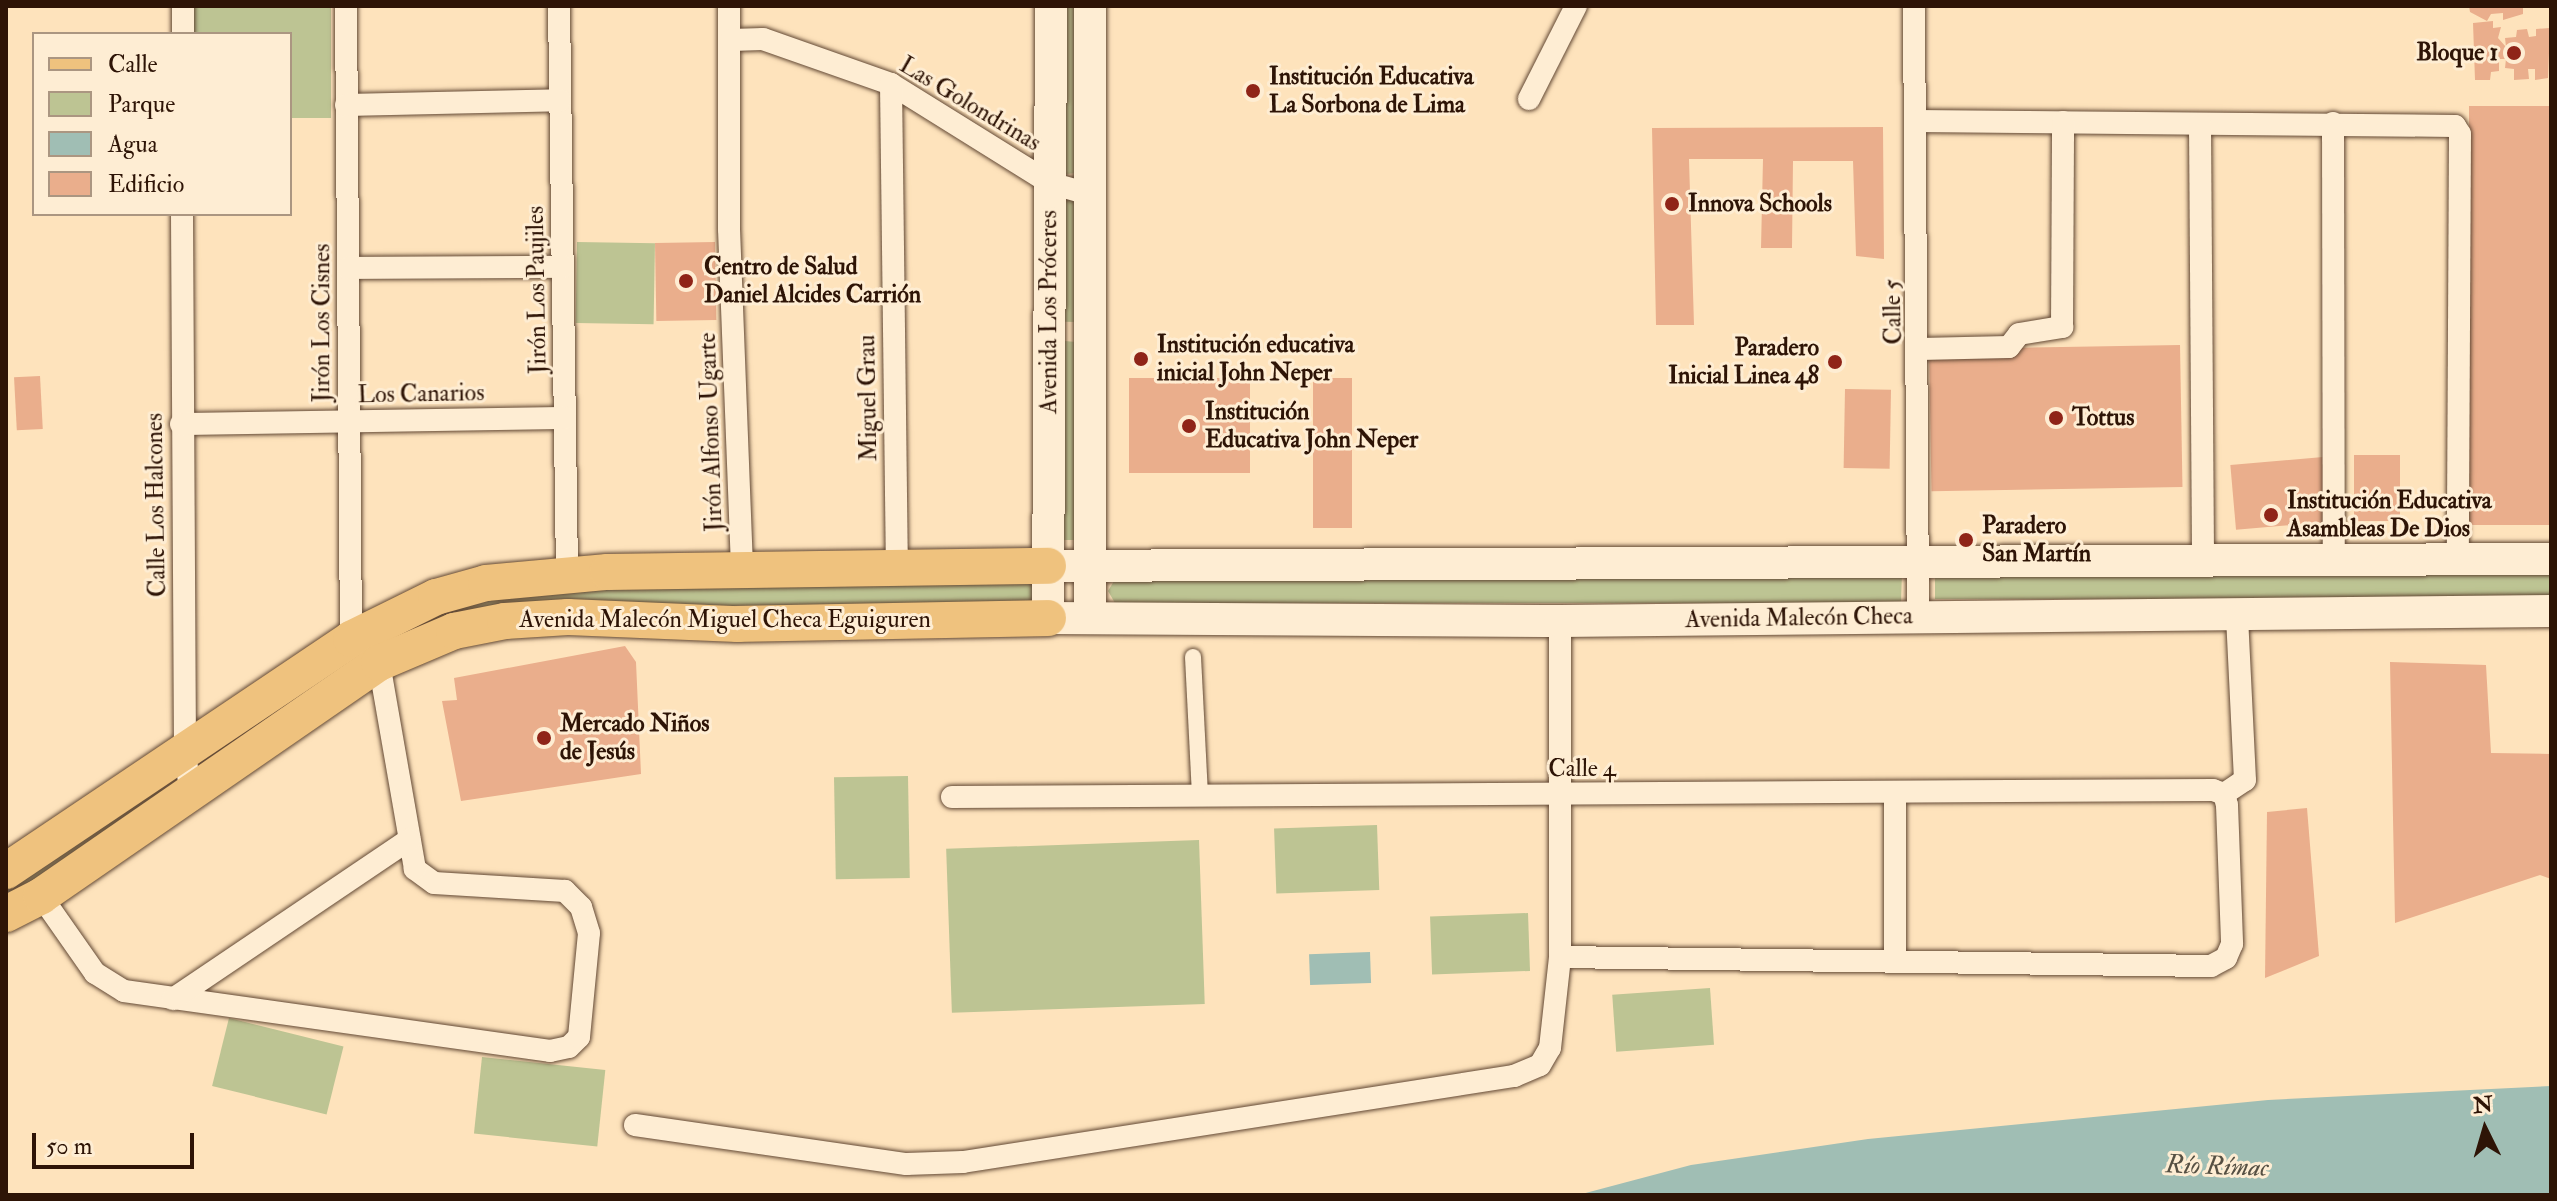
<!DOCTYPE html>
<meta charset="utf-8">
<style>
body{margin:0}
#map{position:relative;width:2557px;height:1201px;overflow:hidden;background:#fee3bc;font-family:"IM FELL Double Pica",serif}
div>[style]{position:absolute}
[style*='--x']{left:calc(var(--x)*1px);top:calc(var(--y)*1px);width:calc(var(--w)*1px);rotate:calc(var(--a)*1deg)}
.green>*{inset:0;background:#bdc493;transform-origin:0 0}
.water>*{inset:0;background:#a0beb4;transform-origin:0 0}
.building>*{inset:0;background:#eaae8c;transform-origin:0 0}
.roads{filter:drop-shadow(0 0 2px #624834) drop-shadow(0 0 2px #624834)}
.pedestrian>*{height:16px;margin:-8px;padding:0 8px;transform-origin:8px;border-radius:8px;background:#feedd3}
.minor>*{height:22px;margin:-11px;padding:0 11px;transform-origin:11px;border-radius:11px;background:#feedd3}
.secondary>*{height:32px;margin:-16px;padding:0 16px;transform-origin:16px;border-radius:16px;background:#feedd3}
.primary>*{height:36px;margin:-18px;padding:0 18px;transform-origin:18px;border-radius:18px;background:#efc27e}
.dots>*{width:22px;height:22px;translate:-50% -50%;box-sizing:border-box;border:4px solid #feedd3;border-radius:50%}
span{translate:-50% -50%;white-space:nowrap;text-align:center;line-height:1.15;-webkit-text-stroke:6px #feedd3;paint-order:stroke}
.poi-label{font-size:24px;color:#2e1406;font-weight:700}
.right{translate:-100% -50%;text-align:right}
.left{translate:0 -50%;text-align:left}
.street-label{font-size:24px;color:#2e1406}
.water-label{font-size:26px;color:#565043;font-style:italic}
.frame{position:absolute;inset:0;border:8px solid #2e1406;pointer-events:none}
.legend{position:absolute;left:32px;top:32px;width:260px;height:184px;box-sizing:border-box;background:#feedd3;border:2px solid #ab9681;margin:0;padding:10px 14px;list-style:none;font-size:24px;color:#2e1406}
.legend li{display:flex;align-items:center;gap:16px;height:40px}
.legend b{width:40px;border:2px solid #ab9681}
.north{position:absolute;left:2445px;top:1089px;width:80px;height:80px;-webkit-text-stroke:6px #feedd3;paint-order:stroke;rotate:355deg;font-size:22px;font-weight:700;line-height:32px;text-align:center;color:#2e1406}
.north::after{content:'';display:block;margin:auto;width:28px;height:36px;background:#2e1406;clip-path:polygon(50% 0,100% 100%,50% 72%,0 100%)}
.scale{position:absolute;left:32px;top:1133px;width:162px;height:36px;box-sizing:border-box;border:4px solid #2e1406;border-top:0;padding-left:10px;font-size:24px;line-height:28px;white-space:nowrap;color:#2e1406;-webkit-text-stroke:6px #feedd3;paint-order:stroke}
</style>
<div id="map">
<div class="green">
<i style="clip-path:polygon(190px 6px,331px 6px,331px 118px,290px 118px,290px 34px,191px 34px)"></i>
<i style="clip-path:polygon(1062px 6px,1083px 6px,1077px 173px,1066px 174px)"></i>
<i style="left:1078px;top:200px;width:122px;height:13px;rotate:91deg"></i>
<i style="left:577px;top:242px;width:78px;height:81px;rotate:1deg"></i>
<i style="clip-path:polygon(1065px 341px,1076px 342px,1075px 540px,1061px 540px)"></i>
<i style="left:2551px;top:565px;width:34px;height:616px;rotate:90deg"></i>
<i style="clip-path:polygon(1902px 572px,1901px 603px,1115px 603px,1108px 591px,1114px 581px)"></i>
<i style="clip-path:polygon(1030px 576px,1039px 587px,1036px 606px,498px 612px,214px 768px,202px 750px,376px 634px,505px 590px)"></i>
<i style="left:908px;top:776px;width:102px;height:74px;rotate:89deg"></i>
<i style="clip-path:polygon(158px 781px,166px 803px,6px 905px,6px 881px)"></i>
<i style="left:1377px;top:825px;width:65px;height:103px;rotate:88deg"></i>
<i style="left:1199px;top:840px;width:164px;height:253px;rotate:88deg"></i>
<i style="left:1528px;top:913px;width:58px;height:98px;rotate:88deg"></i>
<i style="left:1710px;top:988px;width:57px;height:98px;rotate:86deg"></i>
<i style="left:229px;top:1018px;width:118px;height:70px;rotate:14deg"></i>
<i style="left:482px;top:1057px;width:124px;height:77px;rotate:6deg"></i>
</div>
<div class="water">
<i style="left:1370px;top:952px;width:31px;height:61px;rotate:88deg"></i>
<i style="clip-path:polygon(2551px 1086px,2551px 1195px,1578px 1195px,1691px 1165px,1868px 1139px,2268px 1100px)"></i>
</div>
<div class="building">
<i style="clip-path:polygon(2469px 6px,2523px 6px,2523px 14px,2503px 20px,2503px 13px,2491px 14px,2487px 21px,2470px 12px)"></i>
<i style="clip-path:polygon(2493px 21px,2493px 28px,2501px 27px,2498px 38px,2506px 47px,2505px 38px,2516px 37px,2517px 30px,2527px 29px,2529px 37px,2536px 36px,2536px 29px,2550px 28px,2548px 78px,2535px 80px,2535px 69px,2528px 69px,2529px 79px,2514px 80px,2514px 69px,2505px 68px,2506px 59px,2499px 59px,2499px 71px,2491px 72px,2490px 80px,2475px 80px,2473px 23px)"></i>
<i style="left:2551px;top:106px;width:419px;height:82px;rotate:90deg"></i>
<i style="clip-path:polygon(1883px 127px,1884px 259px,1856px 256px,1853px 161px,1793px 161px,1792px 248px,1761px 248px,1763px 159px,1689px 159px,1694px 325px,1656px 325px,1652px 128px)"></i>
<i style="left:715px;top:242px;width:78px;height:60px;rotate:89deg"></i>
<i style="left:2180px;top:345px;width:142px;height:251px;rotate:89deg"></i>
<i style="left:40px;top:376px;width:53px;height:26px;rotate:87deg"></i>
<i style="left:1129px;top:378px;width:121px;height:95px"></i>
<i style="left:1313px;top:378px;width:39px;height:150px"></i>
<i style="left:1845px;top:389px;width:46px;height:79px;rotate:1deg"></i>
<i style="left:2354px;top:455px;width:46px;height:66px"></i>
<i style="left:2323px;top:457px;width:65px;height:93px;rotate:85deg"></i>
<i style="clip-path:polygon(625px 646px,636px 662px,641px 774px,461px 801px,442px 701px,457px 700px,454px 678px)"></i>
<i style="clip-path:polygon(2390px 662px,2486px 665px,2491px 753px,2551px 754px,2551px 879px,2540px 875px,2395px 923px)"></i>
<i style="clip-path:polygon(2307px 808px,2319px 956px,2265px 978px,2267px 812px)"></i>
</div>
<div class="roads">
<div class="pedestrian">
<i style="--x:1193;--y:657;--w:139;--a:87.1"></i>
</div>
<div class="minor">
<i style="--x:346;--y:6;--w:633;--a:89.55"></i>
<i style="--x:559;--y:6;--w:568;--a:89.19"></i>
<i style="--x:729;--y:6;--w:223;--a:90"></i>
<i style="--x:729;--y:229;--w:339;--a:87.8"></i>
<i style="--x:1914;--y:6;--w:611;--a:89.62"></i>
<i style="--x:183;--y:34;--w:28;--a:-90"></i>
<i style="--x:731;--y:40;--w:32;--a:-2"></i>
<i style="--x:763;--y:39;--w:136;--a:19.4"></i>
<i style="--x:891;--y:84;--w:187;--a:31.9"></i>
<i style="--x:1050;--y:183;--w:41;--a:15.8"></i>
<i style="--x:891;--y:84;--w:483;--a:89.3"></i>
<i style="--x:1529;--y:99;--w:104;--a:-63.2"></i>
<i style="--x:346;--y:105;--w:214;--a:-1.3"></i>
<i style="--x:1916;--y:121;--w:539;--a:0.53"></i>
<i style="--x:2455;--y:126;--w:9;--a:58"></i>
<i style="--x:2460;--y:134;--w:425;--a:90.3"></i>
<i style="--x:2333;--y:123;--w:435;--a:89.9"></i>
<i style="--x:2200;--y:124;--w:434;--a:89.6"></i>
<i style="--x:182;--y:214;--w:540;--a:89.68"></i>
<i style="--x:185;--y:754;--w:41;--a:81.7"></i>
<i style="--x:348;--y:268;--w:215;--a:-0.3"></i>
<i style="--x:1920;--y:349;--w:89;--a:-1.3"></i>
<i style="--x:2009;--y:347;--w:16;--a:-52"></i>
<i style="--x:2019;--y:334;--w:44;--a:-9.2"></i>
<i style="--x:2062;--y:327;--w:205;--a:-89.7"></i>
<i style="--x:181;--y:424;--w:384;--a:-0.9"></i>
<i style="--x:2224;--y:794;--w:25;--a:-34"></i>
<i style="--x:2245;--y:780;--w:164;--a:-92.8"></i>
<i style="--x:952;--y:797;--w:1261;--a:-0.32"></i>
<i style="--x:2213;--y:790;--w:12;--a:20"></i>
<i style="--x:2224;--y:794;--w:11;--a:75"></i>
<i style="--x:2227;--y:805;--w:139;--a:87.9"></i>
<i style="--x:2232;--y:944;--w:15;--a:113"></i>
<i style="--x:2226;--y:958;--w:17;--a:152"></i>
<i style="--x:2211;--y:966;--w:651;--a:-179.21"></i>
<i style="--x:41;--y:896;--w:94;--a:55"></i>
<i style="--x:95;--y:973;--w:34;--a:32"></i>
<i style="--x:124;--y:991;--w:430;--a:8"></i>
<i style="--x:550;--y:1051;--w:19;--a:-12"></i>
<i style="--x:569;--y:1047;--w:14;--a:-45"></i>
<i style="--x:579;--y:1037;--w:104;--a:-84.5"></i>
<i style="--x:589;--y:933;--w:27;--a:-107"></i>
<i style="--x:581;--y:907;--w:23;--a:-135"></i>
<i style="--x:565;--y:891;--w:131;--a:-176.5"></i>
<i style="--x:434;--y:883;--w:24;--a:-144"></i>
<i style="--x:415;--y:869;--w:209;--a:-99.9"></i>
<i style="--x:1895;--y:961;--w:168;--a:-90"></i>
<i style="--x:173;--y:999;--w:285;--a:-34"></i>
<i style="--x:635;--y:1125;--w:274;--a:8.2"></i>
<i style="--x:906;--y:1164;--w:57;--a:-2"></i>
<i style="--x:963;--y:1162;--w:558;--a:-8.87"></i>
<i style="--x:1514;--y:1076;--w:28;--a:-23"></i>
<i style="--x:1540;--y:1065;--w:20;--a:-60"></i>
<i style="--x:1550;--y:1048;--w:92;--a:-83.7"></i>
<i style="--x:1560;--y:957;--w:336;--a:-90"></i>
</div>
<div class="secondary">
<i style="--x:1051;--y:6;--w:612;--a:90.28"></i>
<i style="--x:1048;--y:618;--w:512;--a:0.34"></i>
<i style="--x:1560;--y:621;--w:991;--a:-0.58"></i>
<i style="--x:1048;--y:566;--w:1503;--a:-0.27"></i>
<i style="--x:1090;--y:617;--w:611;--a:-90"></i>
</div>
<div class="primary">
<i style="--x:6;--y:871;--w:416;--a:-33.9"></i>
<i style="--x:351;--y:639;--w:95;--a:-26.3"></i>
<i style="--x:436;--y:597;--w:52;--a:-15.6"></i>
<i style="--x:486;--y:583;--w:122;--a:-5.2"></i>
<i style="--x:608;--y:572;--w:440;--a:-0.8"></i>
<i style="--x:6;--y:914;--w:39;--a:-27"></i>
<i style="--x:41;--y:896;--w:411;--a:-34.6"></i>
<i style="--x:379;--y:663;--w:82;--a:-23.1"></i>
<i style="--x:454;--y:631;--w:52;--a:-11.1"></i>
<i style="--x:505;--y:621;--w:63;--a:-3.6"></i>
<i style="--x:568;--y:617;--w:170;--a:2.4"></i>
<i style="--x:738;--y:624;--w:310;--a:-1.1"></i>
</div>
</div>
<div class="dots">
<i style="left:2514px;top:53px;background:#8f2418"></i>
<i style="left:1253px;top:91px;background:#8f2418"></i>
<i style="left:1672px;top:204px;background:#8f2418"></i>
<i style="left:686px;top:281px;background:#8f2418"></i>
<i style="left:1141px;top:359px;background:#8f2418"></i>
<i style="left:1835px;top:362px;background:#8f2418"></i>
<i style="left:2056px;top:418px;background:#8f2418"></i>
<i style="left:1189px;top:426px;background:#8f2418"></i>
<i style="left:2271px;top:515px;background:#8f2418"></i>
<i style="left:1966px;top:540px;background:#8f2418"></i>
<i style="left:544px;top:738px;background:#8f2418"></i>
</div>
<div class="poi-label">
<span class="right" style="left:2498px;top:53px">Bloque 1</span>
<span class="left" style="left:1269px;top:91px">Institución Educativa<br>La Sorbona de Lima</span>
<span class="left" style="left:1688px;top:204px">Innova Schools</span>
<span class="left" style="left:704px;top:281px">Centro de Salud<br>Daniel Alcides Carrión</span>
<span class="left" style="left:1157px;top:359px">Institución educativa<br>inicial John Neper</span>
<span class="right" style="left:1819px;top:362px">Paradero<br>Inicial Linea 48</span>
<span class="left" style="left:1205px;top:426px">Institución<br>Educativa John Neper</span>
<span class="left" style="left:2072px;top:418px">Tottus</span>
<span class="left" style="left:2287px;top:515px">Institución Educativa<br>Asambleas De Dios</span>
<span class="left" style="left:1982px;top:540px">Paradero<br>San Martín</span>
<span class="left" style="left:560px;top:738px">Mercado Niños<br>de Jesús</span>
</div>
<div class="street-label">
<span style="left:970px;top:104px;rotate:31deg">Las Golondrinas</span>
<span style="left:537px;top:290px;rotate:-91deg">Jirón Los Paujiles</span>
<span style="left:1049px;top:312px;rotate:-90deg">Avenida Los Próceres</span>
<span style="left:1893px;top:312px;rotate:-91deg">Calle 5</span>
<span style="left:322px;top:323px;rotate:-90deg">Jirón Los Cisnes</span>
<span style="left:421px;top:394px;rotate:-1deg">Los Canarios</span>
<span style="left:868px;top:398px;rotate:-91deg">Miguel Grau</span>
<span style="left:711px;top:432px;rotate:-92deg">Jirón Alfonso Ugarte</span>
<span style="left:156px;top:505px;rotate:-91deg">Calle Los Halcones</span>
<span style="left:1799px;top:618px;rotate:-1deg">Avenida Malecón Checa</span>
<span style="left:725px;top:620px">Avenida Malecón Miguel Checa Eguiguren</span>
<span style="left:1582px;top:769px">Calle 4</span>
</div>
<div class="water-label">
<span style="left:2217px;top:1167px;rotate:2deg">Río Rímac</span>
</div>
<div class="frame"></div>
<ul class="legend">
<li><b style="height:10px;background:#efc27e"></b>Calle</li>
<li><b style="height:22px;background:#bdc493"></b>Parque</li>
<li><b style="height:22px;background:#a0beb4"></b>Agua</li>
<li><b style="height:22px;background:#eaae8c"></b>Edificio</li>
</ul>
<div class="north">N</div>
<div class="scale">50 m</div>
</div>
